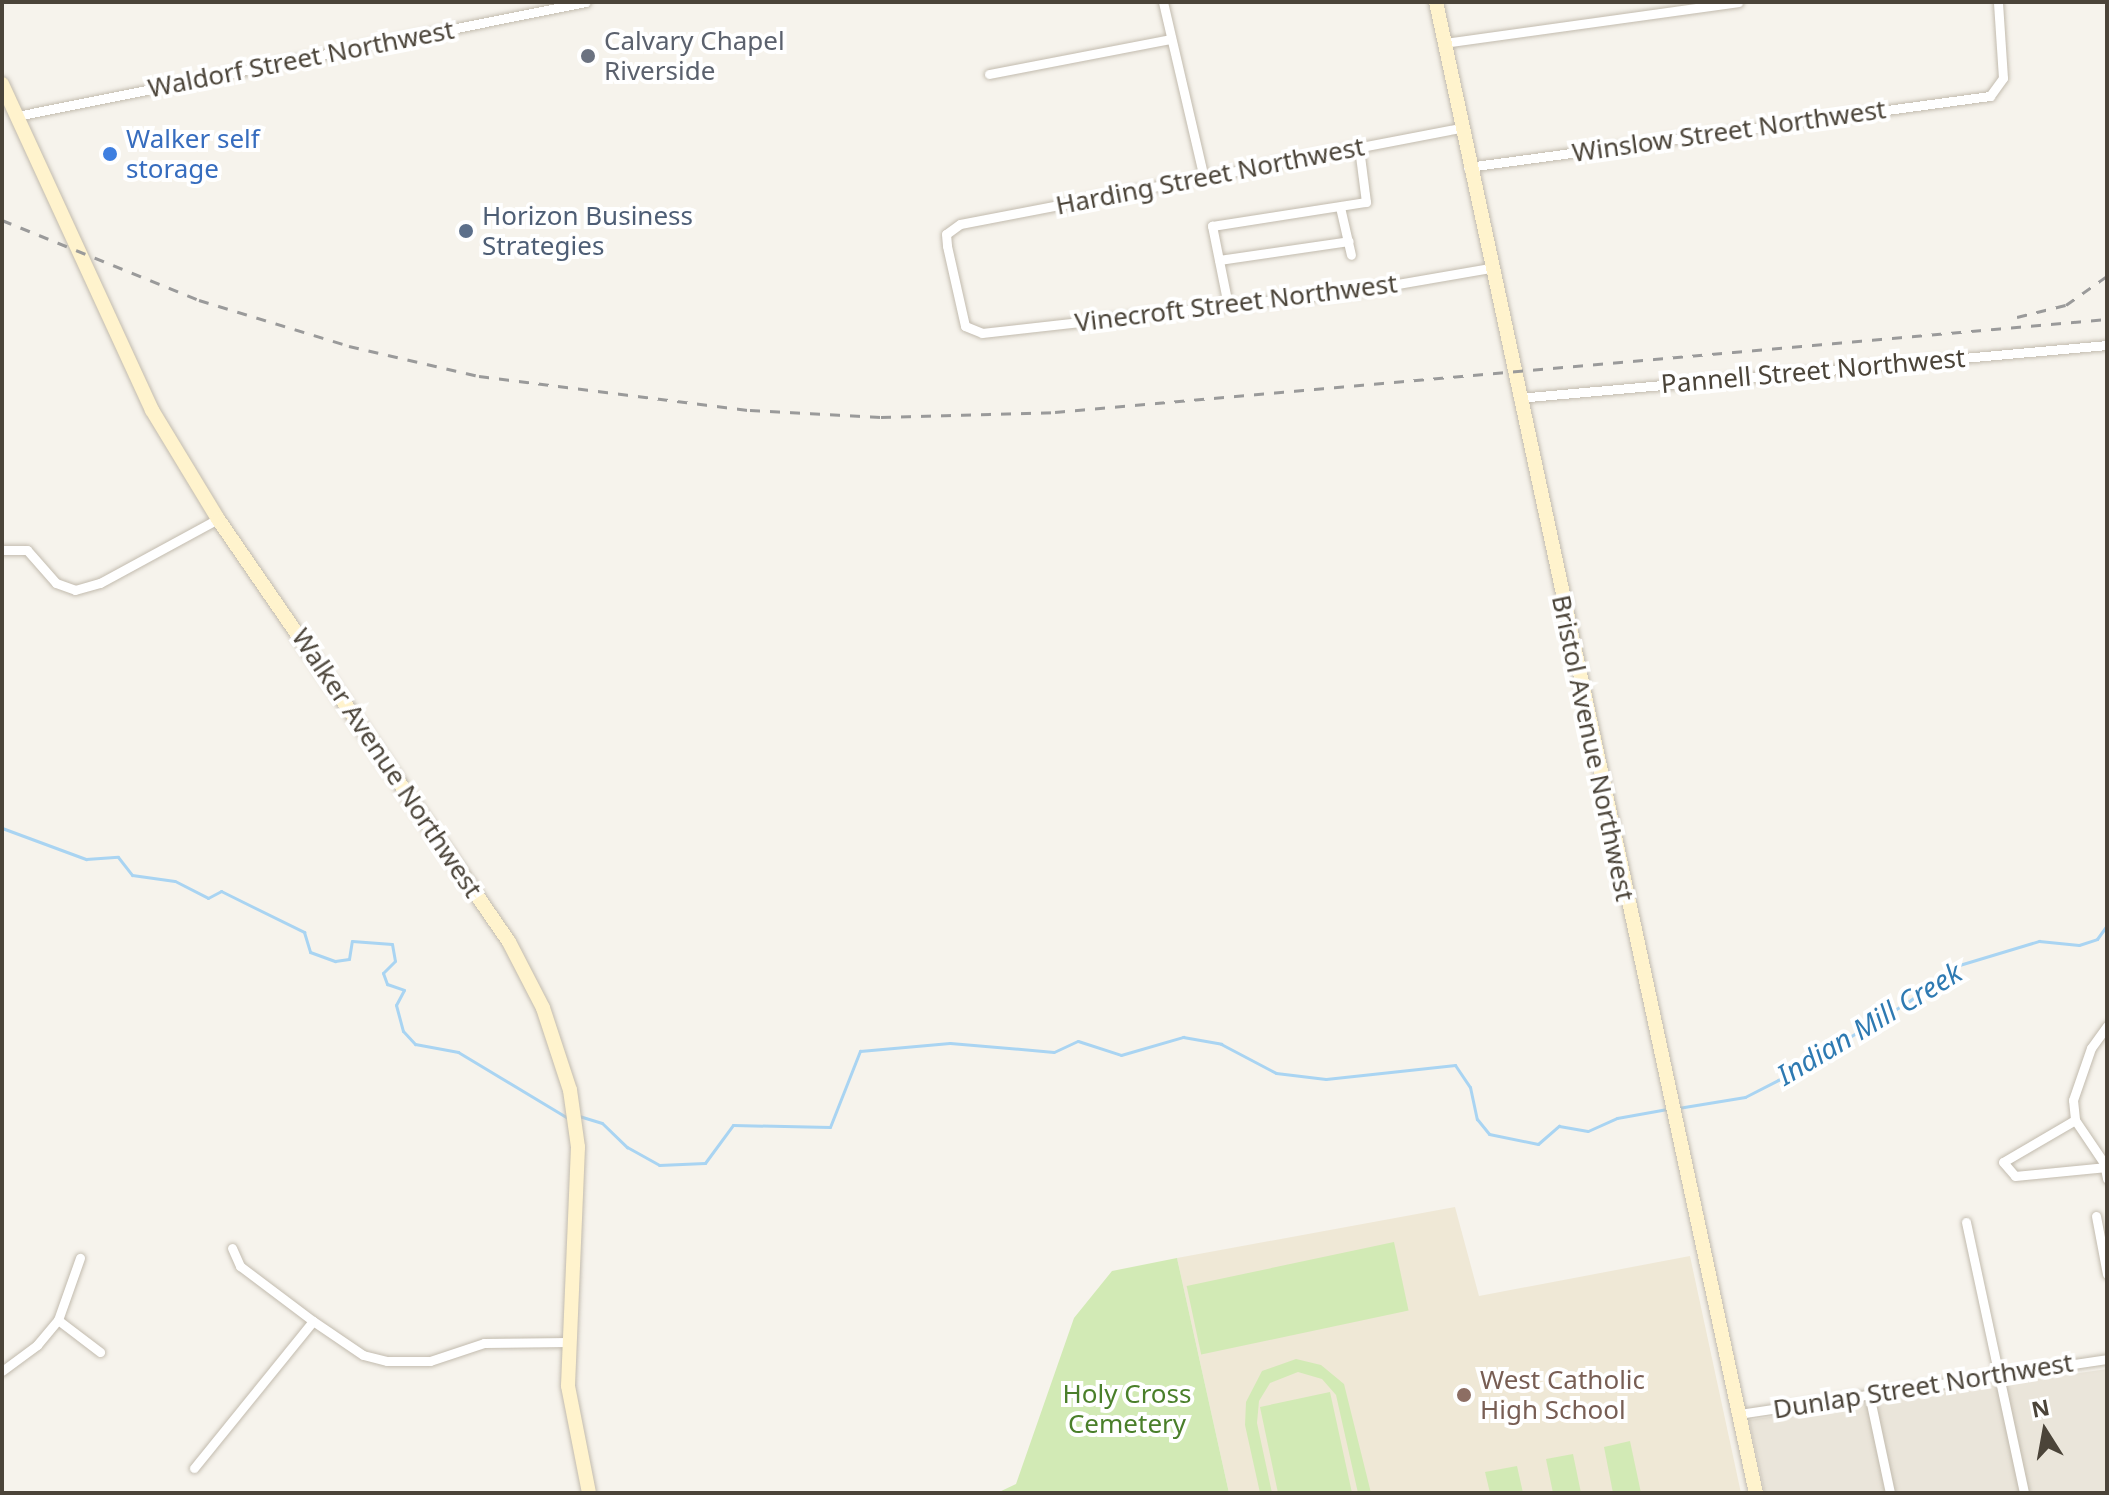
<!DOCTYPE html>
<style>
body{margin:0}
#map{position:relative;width:2109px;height:1495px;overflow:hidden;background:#f6f3ec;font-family:"Noto Sans",sans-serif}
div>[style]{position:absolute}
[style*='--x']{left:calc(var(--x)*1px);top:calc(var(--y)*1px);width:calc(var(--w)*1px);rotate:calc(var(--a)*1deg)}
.residential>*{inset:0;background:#eae5da}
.education>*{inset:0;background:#efe8d6}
.green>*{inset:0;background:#d2eab5;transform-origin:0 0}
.stream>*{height:3px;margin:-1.5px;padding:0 1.5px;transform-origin:1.5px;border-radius:1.5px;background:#a9d4f2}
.roads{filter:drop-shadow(0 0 2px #c2bbae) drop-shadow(0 0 2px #c2bbae)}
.street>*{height:9px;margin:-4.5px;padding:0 4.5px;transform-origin:4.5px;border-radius:4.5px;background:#fff}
.secondary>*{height:14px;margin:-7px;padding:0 7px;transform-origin:7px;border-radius:7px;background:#fff3cd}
.rail>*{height:3px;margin-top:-1.5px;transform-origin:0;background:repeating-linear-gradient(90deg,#9a9a9a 0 10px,transparent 0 20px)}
.dots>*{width:22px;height:22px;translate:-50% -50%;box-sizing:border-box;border:4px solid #fff;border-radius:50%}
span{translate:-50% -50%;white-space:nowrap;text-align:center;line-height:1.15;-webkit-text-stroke:8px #fff;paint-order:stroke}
.worship-label{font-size:26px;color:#5b616d}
.left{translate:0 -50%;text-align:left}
.street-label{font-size:26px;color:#4b4439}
.shop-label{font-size:26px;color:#366cbe}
.service-label{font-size:26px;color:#4e5e75}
.education-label{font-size:26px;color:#785e54}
.park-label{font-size:26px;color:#4a7f2a}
.water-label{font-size:28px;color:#2e7ab2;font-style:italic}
.frame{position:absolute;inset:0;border:4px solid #4b4439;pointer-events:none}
.north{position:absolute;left:2005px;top:1391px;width:80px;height:80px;-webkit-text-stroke:6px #fff;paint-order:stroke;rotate:349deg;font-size:22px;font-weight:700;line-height:32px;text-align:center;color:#4b4439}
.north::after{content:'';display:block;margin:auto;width:28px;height:36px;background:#4b4439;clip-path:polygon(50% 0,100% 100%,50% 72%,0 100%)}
</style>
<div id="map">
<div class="residential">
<i style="clip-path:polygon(2107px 1369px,2107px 1493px,1765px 1493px,1749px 1420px)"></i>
</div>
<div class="education">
<i style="clip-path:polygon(1455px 1207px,1479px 1296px,1690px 1256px,1741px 1493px,1229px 1493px,1177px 1258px)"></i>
</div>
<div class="green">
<i style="left:1394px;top:1242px;width:70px;height:212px;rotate:78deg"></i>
<i style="clip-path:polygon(1177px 1258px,1229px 1493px,997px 1493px,1016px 1484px,1074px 1318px,1112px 1271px)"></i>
<i style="clip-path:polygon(1296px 1359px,1321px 1365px,1344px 1384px,1371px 1493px,1358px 1493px,1336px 1395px,1322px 1379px,1298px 1372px,1270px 1383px,1259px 1401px,1257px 1423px,1272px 1493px,1260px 1493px,1245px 1425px,1246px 1402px,1262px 1371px)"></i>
<i style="clip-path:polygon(1330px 1392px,1352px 1493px,1278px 1493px,1260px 1407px)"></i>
<i style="clip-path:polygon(1630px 1441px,1641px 1493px,1613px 1493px,1604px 1447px)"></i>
<i style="clip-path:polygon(1573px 1454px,1581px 1493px,1553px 1493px,1546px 1459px)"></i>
<i style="clip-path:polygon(1517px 1466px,1523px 1493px,1490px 1493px,1485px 1472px)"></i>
</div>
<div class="stream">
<i style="--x:2;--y:828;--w:90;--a:20.3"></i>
<i style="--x:86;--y:859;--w:32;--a:-4"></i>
<i style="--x:118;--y:857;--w:23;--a:52"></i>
<i style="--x:132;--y:875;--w:43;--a:7.9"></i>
<i style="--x:175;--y:881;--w:37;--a:27"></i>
<i style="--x:208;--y:898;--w:15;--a:-28"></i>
<i style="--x:221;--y:891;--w:93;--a:26.3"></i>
<i style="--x:304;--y:932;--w:21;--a:73"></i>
<i style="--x:310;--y:952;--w:27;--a:20"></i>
<i style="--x:335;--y:961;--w:14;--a:-8"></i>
<i style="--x:349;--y:959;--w:18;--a:-81"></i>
<i style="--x:352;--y:941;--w:40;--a:4.3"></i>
<i style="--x:392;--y:944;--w:17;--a:80"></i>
<i style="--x:395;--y:961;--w:17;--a:135"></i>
<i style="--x:383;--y:973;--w:12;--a:70"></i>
<i style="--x:387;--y:984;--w:18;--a:19"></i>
<i style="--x:404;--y:990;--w:17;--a:118"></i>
<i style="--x:396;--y:1005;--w:27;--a:75"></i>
<i style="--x:403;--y:1031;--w:18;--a:47"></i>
<i style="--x:415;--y:1044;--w:44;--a:10.5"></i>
<i style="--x:458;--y:1052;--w:128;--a:31"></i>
<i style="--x:1678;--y:1108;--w:68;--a:-9.3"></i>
<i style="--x:1745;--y:1097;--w:37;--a:-27"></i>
<i style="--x:1778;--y:1080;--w:152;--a:-31"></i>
<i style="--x:1908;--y:1002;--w:60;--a:-36.9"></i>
<i style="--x:1956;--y:966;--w:87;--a:-16.8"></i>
<i style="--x:2039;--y:941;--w:40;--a:5.7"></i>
<i style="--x:2079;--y:945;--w:19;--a:-18"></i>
<i style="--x:2097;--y:939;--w:17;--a:-54"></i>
<i style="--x:579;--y:1116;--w:24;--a:17"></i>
<i style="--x:602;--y:1123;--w:35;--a:44"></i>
<i style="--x:627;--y:1147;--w:37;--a:29"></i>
<i style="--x:659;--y:1165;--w:46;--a:-2.5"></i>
<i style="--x:705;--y:1163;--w:47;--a:-53.6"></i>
<i style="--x:733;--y:1125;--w:97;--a:1.2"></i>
<i style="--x:830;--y:1127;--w:82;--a:-68.5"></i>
<i style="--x:860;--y:1051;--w:90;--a:-5.1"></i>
<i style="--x:950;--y:1043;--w:104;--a:4.9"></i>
<i style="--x:1054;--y:1052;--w:26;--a:-25"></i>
<i style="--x:1078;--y:1041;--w:45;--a:18"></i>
<i style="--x:1121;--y:1055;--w:65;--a:-16.2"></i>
<i style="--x:1183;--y:1037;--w:39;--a:10"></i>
<i style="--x:1221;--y:1044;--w:62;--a:27.8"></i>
<i style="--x:1276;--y:1073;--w:50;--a:6.8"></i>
<i style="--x:1326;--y:1079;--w:130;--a:-6.2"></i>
<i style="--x:1455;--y:1065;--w:27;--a:56"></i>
<i style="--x:1470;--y:1087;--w:33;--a:78"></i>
<i style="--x:1477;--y:1119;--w:19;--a:51"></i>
<i style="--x:1489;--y:1134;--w:50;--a:11.5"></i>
<i style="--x:1538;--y:1144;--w:28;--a:-41"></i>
<i style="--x:1559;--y:1126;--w:29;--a:10"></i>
<i style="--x:1588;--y:1131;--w:32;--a:-24"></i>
<i style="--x:1617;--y:1118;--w:51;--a:-10.2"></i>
</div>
<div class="roads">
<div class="street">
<i style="--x:1163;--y:2;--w:181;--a:76.9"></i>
<i style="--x:1444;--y:43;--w:297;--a:-7.9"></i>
<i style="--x:989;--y:74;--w:185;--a:-10.9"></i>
<i style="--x:17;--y:116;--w:580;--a:-11.33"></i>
<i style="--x:1460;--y:128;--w:509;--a:169.13"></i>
<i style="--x:960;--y:224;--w:17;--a:144"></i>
<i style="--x:946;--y:234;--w:12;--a:85"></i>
<i style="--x:947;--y:246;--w:82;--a:77.3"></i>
<i style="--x:965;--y:326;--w:18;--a:22"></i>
<i style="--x:982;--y:333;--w:377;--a:-6.4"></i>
<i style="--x:1357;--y:291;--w:135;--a:-9.8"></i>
<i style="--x:1468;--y:167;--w:527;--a:-7.75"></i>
<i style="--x:1990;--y:96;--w:22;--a:-54"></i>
<i style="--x:2003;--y:78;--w:76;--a:-93.8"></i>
<i style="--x:1340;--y:207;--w:49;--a:77.1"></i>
<i style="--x:1219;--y:260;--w:131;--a:-8.3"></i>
<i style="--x:1228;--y:305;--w:81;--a:-101.4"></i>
<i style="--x:1212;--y:226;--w:156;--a:-8.9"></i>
<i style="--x:1366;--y:202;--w:54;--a:-97.4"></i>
<i style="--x:1518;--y:398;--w:591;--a:-5.14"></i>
<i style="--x:2;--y:550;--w:25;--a:0"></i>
<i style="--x:27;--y:550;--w:44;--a:48.7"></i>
<i style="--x:56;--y:583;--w:20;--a:20"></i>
<i style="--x:75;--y:590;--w:26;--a:-16"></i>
<i style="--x:100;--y:583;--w:134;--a:-28.5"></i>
<i style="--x:2107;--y:1026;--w:27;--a:126"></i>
<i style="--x:2091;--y:1048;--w:55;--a:109.1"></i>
<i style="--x:2073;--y:1100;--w:20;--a:84"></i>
<i style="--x:2075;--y:1120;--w:52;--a:56"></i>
<i style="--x:2104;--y:1163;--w:16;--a:79"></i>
<i style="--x:2075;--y:1120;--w:83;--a:149.7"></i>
<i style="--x:2003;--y:1162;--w:18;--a:49"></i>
<i style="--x:2015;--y:1176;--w:92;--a:-5.6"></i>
<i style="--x:2096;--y:1216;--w:59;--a:79.3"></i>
<i style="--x:1966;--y:1222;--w:277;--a:77.9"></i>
<i style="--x:232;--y:1248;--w:20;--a:66"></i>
<i style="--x:240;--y:1266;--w:91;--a:37"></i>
<i style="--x:313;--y:1321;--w:60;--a:34.2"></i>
<i style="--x:363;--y:1355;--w:25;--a:14"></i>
<i style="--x:387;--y:1361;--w:43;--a:0"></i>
<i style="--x:430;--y:1361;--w:57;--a:-18.4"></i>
<i style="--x:484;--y:1343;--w:84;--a:-0.7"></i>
<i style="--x:58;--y:1320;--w:53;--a:37.3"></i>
<i style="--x:2;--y:1371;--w:44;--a:-36.6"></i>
<i style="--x:37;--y:1345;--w:33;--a:-50"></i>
<i style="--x:58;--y:1320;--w:66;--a:-70.5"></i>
<i style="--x:1869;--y:1394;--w:101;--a:78"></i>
<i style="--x:1739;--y:1414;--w:372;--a:-8.5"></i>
<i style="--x:194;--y:1468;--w:189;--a:-51"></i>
</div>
<div class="secondary">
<i style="--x:1436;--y:2;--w:1525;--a:77.89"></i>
<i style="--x:2;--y:84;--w:359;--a:65.3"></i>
<i style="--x:152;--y:410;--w:127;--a:58.8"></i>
<i style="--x:218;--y:519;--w:513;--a:55.47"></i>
<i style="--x:509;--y:942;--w:74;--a:62.7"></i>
<i style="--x:543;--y:1008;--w:86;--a:71.8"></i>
<i style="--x:570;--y:1090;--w:58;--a:82"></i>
<i style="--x:578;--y:1147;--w:239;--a:92.4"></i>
<i style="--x:568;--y:1386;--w:109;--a:78.9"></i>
</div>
</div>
<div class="rail">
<i style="--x:2;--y:220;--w:213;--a:22.1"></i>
<i style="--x:199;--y:300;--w:157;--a:17"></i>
<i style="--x:349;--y:346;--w:133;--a:13"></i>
<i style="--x:479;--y:376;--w:273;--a:7.2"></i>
<i style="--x:750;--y:410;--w:131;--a:3.1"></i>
<i style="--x:881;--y:417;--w:174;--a:-1.6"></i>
<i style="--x:1055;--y:412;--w:1056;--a:-5.05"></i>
<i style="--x:2017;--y:317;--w:50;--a:-13.8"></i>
<i style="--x:2066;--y:305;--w:50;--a:-35.3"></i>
</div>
<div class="dots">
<i style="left:588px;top:56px;background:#6b7280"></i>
<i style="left:110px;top:154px;background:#3f7fe0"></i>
<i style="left:466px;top:231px;background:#5c6f8a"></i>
<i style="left:1464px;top:1395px;background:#8d6e63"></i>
</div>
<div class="worship-label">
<span class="left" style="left:604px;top:56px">Calvary Chapel<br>Riverside</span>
</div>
<div class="street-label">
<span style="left:301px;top:59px;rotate:-11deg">Waldorf Street Northwest</span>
<span style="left:1729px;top:131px;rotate:-8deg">Winslow Street Northwest</span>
<span style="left:1210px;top:176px;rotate:-11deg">Harding Street Northwest</span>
<span style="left:1236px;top:303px;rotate:-7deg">Vinecroft Street Northwest</span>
<span style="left:1813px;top:371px;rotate:-5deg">Pannell Street Northwest</span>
<span style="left:1593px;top:748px;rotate:78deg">Bristol Avenue Northwest</span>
<span style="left:387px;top:763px;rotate:56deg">Walker Avenue Northwest</span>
<span style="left:1923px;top:1386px;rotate:-9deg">Dunlap Street Northwest</span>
</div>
<div class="shop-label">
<span class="left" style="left:126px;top:154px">Walker self<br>storage</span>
</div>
<div class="service-label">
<span class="left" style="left:482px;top:231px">Horizon Business<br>Strategies</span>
</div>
<div class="education-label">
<span class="left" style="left:1480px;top:1395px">West Catholic<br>High School</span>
</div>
<div class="park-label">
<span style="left:1127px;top:1409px">Holy Cross<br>Cemetery</span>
</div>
<div class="water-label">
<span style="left:1869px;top:1023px;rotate:-31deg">Indian Mill Creek</span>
</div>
<div class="frame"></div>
<div class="north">N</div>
</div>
